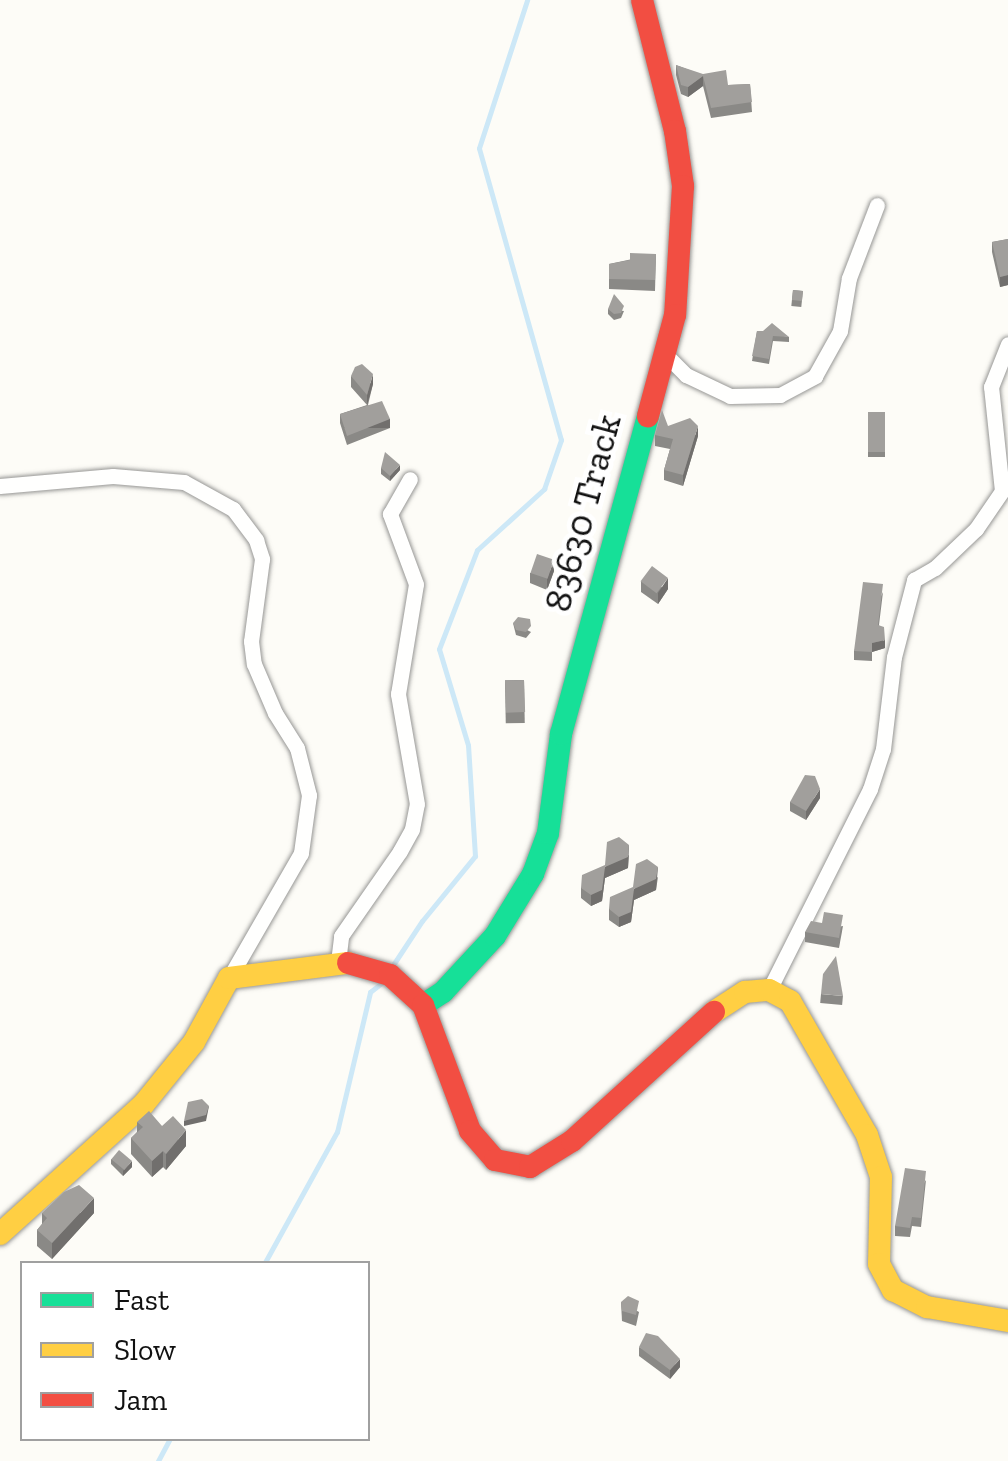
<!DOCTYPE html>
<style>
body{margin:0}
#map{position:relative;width:1008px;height:1461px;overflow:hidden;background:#fdfcf7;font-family:"Zilla Slab",serif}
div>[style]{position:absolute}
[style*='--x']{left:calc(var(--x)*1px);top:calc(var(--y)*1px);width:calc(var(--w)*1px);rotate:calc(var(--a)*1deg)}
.stream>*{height:5px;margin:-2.5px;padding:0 2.5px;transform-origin:2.5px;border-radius:2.5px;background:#cde8f7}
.roads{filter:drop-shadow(0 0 2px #979795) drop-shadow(0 0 2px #979795)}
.street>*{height:15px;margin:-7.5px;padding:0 7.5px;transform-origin:7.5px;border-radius:7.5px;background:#fffffe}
.fast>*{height:22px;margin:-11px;padding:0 11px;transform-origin:11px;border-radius:11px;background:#16e098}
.slow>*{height:22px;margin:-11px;padding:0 11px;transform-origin:11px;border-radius:11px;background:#ffcf43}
.jam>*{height:22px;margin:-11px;padding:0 11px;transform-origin:11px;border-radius:11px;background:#f24e42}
.wall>*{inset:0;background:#8a8986;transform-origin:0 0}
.shaded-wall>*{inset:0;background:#716f6d;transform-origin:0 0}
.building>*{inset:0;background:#a19f9c;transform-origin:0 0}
span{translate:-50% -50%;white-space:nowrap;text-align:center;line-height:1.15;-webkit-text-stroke:10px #fff;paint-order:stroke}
.street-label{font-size:38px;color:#111}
.legend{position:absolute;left:20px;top:1261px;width:350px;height:180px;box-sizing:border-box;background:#fff;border:2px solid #a0a0a0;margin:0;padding:12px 18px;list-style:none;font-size:30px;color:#111}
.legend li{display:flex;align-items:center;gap:20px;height:50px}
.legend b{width:50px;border:2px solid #a0a0a0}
</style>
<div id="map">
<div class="stream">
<i style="--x:391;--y:968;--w:56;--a:-56.6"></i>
<i style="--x:422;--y:921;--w:84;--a:-50.8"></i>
<i style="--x:475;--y:856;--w:111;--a:-93.6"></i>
<i style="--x:468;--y:745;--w:100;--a:-106.8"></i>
<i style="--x:439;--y:649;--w:106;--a:-69"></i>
<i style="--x:477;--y:550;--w:91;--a:-42.3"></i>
<i style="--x:544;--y:489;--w:52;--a:-70.9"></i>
<i style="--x:561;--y:440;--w:303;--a:-105.7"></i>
<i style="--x:479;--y:148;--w:156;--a:-72"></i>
<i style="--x:264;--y:1264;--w:151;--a:-61.1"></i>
<i style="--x:337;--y:1132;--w:144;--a:-76.7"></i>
<i style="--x:370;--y:992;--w:16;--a:-38"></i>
<i style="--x:158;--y:1461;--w:26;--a:-62"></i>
</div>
<div class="roads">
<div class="street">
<i style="--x:665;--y:354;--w:30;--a:45"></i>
<i style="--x:686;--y:375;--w:49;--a:25.5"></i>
<i style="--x:730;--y:396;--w:50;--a:-1.1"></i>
<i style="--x:780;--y:395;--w:40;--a:-28"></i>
<i style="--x:815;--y:376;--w:51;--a:-60.9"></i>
<i style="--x:840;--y:331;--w:54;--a:-80.4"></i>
<i style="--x:849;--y:278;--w:78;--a:-69"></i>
<i style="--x:0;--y:486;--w:113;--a:-5.1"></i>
<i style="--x:113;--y:476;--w:71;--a:4.8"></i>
<i style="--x:184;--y:482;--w:56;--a:28.9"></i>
<i style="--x:233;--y:509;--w:39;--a:53"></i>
<i style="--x:256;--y:540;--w:20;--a:72"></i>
<i style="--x:262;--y:559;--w:83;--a:97.6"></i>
<i style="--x:251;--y:641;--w:23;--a:83"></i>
<i style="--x:254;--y:664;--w:53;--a:66.8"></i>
<i style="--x:275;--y:713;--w:41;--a:57.8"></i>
<i style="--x:297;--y:748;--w:49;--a:75.7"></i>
<i style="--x:309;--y:795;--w:59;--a:97.9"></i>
<i style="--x:301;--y:853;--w:144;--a:119.9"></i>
<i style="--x:338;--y:962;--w:26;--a:-83"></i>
<i style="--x:341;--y:936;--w:103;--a:-55.2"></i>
<i style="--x:400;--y:851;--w:25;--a:-61"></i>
<i style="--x:412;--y:829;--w:25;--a:-79"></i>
<i style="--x:417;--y:804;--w:112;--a:-99.8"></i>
<i style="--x:398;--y:694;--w:111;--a:-80.7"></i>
<i style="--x:416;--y:584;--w:75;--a:-110.4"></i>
<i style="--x:390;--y:514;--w:40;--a:-60.3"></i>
<i style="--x:769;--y:990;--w:225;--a:-63.3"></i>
<i style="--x:870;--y:789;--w:42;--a:-72"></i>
<i style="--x:883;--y:749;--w:93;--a:-83.2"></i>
<i style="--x:894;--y:657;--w:80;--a:-75.4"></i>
<i style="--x:914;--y:580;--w:24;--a:-30"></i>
<i style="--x:935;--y:568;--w:57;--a:-43.6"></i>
<i style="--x:976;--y:529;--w:46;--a:-55.6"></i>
<i style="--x:1002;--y:491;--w:105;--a:-96"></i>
<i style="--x:991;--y:387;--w:46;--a:-68.4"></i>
</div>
<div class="fast">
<i style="--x:423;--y:1005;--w:24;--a:-33"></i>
<i style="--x:443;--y:992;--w:76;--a:-47.1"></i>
<i style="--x:495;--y:936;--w:73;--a:-58.5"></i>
<i style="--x:533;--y:874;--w:44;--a:-69.9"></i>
<i style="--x:548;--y:833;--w:100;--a:-82.5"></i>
<i style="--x:561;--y:734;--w:330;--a:-74.7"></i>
</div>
<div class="slow">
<i style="--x:714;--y:1012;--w:37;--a:-33"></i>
<i style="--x:745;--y:992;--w:24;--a:-5"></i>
<i style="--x:769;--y:990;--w:24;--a:28"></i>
<i style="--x:790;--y:1001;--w:155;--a:60.1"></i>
<i style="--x:867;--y:1135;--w:44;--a:71.6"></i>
<i style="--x:881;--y:1177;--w:87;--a:91.3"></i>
<i style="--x:879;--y:1264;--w:30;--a:62"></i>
<i style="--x:893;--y:1290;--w:38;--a:27"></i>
<i style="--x:927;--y:1307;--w:82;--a:9.8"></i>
<i style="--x:0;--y:1234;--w:193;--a:-42.1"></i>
<i style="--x:143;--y:1105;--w:81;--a:-51"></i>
<i style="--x:194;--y:1042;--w:73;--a:-61.3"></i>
<i style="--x:229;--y:978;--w:120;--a:-7.2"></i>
</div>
<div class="jam">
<i style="--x:642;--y:0;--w:135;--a:75.9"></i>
<i style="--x:675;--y:131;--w:56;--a:81.7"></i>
<i style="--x:683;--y:186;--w:129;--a:93.5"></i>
<i style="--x:675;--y:315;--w:105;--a:105"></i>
<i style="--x:348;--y:963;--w:44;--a:15.9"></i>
<i style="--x:390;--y:975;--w:45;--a:42.3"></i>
<i style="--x:423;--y:1005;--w:134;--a:69.5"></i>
<i style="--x:470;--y:1131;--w:38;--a:49"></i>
<i style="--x:495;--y:1160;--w:36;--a:11"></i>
<i style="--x:530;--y:1167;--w:49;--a:-31.8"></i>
<i style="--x:572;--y:1141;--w:192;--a:-42.3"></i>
</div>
</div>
<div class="wall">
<i style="clip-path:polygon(676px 65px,728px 85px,750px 84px,752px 112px,711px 118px,703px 86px,688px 97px,681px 94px,676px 75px)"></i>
<i style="clip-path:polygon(1008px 239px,1008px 285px,1000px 287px,992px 252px,992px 242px)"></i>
<i style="clip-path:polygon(656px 254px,655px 291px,609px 289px,609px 264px)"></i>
<i style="left:793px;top:290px;width:10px;height:16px;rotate:6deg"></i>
<i style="clip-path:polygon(608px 309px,624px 311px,621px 318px,614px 320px,608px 314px)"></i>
<i style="clip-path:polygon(757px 331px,789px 337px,789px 342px,773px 341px,769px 364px,752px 361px)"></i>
<i style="clip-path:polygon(351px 376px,373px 384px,368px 405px,390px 428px,347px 445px,340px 423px,340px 414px,367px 405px,351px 387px)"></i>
<i style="left:868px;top:412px;width:17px;height:45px"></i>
<i style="clip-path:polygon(668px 426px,698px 436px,683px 486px,664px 480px,664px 470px,670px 449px,655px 446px,655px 435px)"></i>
<i style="clip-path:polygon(381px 468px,400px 470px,390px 481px,381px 474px)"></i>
<i style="clip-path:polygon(554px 571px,547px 590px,530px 583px,530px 573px)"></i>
<i style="clip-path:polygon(641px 581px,668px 589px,658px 604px,641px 592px)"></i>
<i style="clip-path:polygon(883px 592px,879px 625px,885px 648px,872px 652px,872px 661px,854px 660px,854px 651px)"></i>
<i style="clip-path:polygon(513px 623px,531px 632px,526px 638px,516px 635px)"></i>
<i style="left:524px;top:680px;width:43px;height:19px;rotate:89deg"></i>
<i style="clip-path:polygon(820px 798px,806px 820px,790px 811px,790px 802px)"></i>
<i style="clip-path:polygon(629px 855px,628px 868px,605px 878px,602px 901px,591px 906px,581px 898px,581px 888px)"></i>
<i style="clip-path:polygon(658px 877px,656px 890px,634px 900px,631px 922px,619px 927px,609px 920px,609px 909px)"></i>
<i style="clip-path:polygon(843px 926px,839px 948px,805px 942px,805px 932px)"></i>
<i style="left:821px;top:994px;width:22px;height:9px;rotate:5deg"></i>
<i style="clip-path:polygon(137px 1122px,162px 1126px,186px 1146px,166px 1170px,163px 1167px,152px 1177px,131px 1154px,131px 1138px,137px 1132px)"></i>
<i style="clip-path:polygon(111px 1159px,132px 1167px,123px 1176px,111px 1164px)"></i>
<i style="clip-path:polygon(926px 1180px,921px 1227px,912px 1226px,910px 1237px,895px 1236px,895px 1226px)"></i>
<i style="clip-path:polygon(42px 1213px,94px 1213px,52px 1259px,37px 1246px,37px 1230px,42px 1224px)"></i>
<i style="clip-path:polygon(621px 1302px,639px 1312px,636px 1326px,622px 1321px)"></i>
<i style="clip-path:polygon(639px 1347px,680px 1367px,670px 1379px,639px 1356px)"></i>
</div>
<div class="shaded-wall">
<i style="clip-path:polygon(703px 76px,703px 86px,688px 97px,688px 87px)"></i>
<i style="clip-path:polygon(1008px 275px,1008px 285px,1000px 287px,1000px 277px)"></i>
<i style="clip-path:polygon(373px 374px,373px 384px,367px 405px,367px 395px)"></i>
<i style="left:390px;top:419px;width:9px;height:46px;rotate:90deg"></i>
<i style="clip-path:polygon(698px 426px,698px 436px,683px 486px,683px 475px)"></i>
<i style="clip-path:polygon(400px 465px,400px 470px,390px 481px,390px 476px)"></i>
<i style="clip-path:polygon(554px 560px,554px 571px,547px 590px,547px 579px)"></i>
<i style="clip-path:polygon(668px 578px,668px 589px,658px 604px,658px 593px)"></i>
<i style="clip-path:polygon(885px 640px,885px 648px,872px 652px,872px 643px)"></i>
<i style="clip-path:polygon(820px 789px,820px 798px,806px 820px,806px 811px)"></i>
<i style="clip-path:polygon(629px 845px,628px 868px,605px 878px,602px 901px,591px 906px,591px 895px,605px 867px)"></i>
<i style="clip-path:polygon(658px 867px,656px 890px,634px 900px,631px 922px,619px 927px,619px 917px,634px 889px)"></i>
<i style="clip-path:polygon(209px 1106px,206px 1121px,184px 1126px,184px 1121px)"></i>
<i style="clip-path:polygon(186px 1130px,186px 1146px,166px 1170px,166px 1154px)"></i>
<i style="clip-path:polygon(163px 1151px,163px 1167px,152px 1177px,152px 1161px)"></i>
<i style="clip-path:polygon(132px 1161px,132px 1167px,123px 1176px,123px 1171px)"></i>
<i style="clip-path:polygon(94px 1198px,94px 1213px,52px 1259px,52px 1243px)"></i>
<i style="clip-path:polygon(680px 1359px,680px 1367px,670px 1379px,670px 1370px)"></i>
</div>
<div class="building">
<i style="clip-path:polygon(676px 65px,703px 74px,726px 70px,728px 85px,750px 84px,752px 102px,711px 108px,703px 76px,688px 87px,681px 85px)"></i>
<i style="clip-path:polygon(1008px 239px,1008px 275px,1000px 277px,992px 242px)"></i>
<i style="clip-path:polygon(630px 253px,656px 254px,655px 280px,609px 279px,609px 264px,630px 260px)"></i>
<i style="left:793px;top:290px;width:10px;height:10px;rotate:6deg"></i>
<i style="clip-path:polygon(614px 294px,624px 306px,621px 313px,614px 314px,608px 309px)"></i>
<i style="clip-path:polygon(772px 323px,789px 337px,773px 336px,769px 359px,752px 356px,757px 331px,763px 331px)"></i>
<i style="clip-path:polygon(362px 364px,373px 374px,367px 395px,351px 376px,355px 367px)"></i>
<i style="clip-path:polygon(382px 401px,390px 419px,347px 436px,340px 414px)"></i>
<i style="clip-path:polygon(662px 410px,668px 426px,690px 418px,698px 426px,683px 475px,664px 470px,673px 439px,655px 435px)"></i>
<i style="left:868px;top:412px;width:17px;height:40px"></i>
<i style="clip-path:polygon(385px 452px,400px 465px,390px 476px,381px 468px)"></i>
<i style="left:537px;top:554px;width:18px;height:20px;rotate:19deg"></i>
<i style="left:652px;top:566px;width:20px;height:19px;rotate:37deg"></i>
<i style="clip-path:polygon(863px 582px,883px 584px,878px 625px,884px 627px,885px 640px,872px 643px,872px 652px,854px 651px)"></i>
<i style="clip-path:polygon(518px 617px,530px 619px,531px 626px,526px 632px,516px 630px,513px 623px)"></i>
<i style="left:524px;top:680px;width:32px;height:19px;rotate:88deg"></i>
<i style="clip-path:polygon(805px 775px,815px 776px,820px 789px,806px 811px,790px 802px)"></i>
<i style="clip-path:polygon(619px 837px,629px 845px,628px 857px,605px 867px,602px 890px,591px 895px,581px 888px,582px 875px,605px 865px,607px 842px)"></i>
<i style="clip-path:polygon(647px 859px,658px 867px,656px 879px,634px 889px,631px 912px,619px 917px,609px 909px,610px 897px,633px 887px,636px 864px)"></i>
<i style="clip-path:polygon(824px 912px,843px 915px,839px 938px,805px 932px,811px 921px,822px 923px)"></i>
<i style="clip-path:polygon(836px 956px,843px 996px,821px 994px,823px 974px)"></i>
<i style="clip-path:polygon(202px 1099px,209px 1106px,206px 1115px,184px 1121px,188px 1102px)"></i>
<i style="clip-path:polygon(149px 1111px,162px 1126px,173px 1116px,186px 1130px,166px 1154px,163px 1151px,152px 1161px,131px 1138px,143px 1127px,137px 1122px)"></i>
<i style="left:119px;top:1150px;width:17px;height:12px;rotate:40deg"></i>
<i style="clip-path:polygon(905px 1168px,926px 1171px,921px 1218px,912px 1217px,910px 1228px,895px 1226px)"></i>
<i style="clip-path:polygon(79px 1185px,94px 1198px,52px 1243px,37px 1230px,47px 1218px,42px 1213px,64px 1192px)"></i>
<i style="clip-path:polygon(628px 1296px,639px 1301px,636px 1315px,622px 1311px,621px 1302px)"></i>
<i style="clip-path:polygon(646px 1333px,658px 1336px,680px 1359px,670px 1370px,639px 1347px)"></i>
</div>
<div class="street-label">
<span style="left:583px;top:513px;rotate:-75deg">83630 Track</span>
</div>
<ul class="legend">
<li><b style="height:12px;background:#16e098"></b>Fast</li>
<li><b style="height:12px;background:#ffcf43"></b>Slow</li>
<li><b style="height:12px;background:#f24e42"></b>Jam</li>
</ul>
</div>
